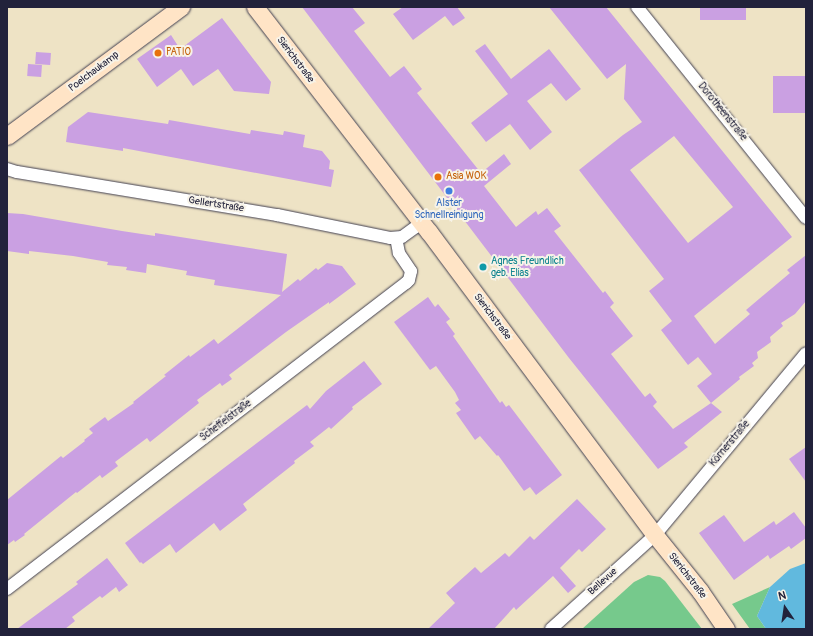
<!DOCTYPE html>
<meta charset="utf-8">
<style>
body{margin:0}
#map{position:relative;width:813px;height:636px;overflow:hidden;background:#eee3c5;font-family:Pangolin,sans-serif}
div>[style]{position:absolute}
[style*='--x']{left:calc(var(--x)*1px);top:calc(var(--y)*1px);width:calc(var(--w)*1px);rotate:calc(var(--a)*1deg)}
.green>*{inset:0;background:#76c98c}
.water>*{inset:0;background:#61b9de}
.building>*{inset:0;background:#caa0e2;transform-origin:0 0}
.roads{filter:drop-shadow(0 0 1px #413f50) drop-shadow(0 0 1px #413f50)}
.street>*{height:12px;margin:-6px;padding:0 6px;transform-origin:6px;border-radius:6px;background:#fff}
.secondary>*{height:17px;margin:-8.5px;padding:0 8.5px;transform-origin:8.5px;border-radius:8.5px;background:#ffe4c6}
.dots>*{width:11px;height:11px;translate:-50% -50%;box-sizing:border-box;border:2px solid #f7f3e8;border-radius:50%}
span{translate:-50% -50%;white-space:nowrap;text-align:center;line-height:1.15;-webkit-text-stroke:4px #f7f3e8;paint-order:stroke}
.food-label{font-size:10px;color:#c56008}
.left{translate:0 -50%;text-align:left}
.street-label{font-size:10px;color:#22223b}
.shop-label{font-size:10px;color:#366cbe}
.culture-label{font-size:10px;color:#0d838f}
.frame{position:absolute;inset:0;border:8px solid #22223b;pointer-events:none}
.north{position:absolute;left:765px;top:588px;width:40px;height:40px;-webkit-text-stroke:3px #f7f3e8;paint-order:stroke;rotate:347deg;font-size:11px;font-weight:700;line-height:16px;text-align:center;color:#22223b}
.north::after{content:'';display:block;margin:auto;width:14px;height:18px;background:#22223b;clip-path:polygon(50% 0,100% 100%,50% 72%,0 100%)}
</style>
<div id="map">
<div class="green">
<i style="clip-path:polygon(648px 575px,660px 577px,665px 581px,702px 629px,582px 629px,634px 582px)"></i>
<i style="clip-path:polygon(770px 587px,757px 616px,766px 629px,750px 629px,732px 604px)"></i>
</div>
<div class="water">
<i style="clip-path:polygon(806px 563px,806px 629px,766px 629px,757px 616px,770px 587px,790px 569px)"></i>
</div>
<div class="building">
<i style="clip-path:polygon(302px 7px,352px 7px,365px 23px,354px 31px,390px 77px,404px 66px,422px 89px,417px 93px,481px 173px,504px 154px,511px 164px,484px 186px,516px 227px,536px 211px,538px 215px,547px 208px,561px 226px,554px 231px,603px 293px,605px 291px,614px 303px,610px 307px,633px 336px,611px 354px,645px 397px,650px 393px,657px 402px,653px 406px,673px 429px,711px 403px,722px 412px,684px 443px,688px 447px,658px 469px,569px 358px)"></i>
<i style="clip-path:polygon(403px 7px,457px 7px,465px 18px,453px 26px,445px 16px,413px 40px,393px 14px)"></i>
<i style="clip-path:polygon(evenodd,549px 7px,606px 7px,792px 237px,694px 316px,715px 344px,750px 314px,746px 310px,790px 273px,787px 270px,806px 255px,806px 301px,795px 314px,781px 323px,783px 326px,770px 337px,771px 342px,757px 352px,758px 358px,752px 363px,754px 366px,739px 377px,740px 379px,711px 403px,697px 386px,712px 374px,698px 357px,688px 365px,661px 330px,672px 321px,649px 291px,664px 279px,579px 170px,623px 135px,642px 122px,624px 99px,626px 64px,607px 79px,549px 7px,674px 136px,733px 207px,688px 243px,630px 170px,674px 136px)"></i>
<i style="left:700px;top:7px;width:46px;height:13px"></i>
<i style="clip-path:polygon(222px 18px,271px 82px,269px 94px,234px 91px,218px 69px,193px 86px,181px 69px,157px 87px,137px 59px,171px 35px,180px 49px)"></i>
<i style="clip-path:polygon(485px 44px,511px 79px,549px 49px,581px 89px,566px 101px,551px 83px,527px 101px,552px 132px,530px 150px,510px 124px,486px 142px,471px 123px,508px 94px,475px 51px)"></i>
<i style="left:36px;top:52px;width:15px;height:12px;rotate:4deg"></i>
<i style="left:28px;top:64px;width:14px;height:12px;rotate:4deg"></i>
<i style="left:773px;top:76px;width:33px;height:37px"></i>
<i style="clip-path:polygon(88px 112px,168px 124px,169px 120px,250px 134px,251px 130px,283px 135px,284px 131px,305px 135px,303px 147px,322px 151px,330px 161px,329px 169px,334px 170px,331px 187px,123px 148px,123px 151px,66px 142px,68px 127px)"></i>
<i style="clip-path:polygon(7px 213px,23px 214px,122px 231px,155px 236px,155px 233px,287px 254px,282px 292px,298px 279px,300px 281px,316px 268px,318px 270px,327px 263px,342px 266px,356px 284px,329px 304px,329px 302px,286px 332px,229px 375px,232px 379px,222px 386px,220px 383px,197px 400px,199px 403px,150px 442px,147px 438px,115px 462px,118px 466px,102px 478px,100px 475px,77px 493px,76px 492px,24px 534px,25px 535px,15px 542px,14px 540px,7px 545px,7px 500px,61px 456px,63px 458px,85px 441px,84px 440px,93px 433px,89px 429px,105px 417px,108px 421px,134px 403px,133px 402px,166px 376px,164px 375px,189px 355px,190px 357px,214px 339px,218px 344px,281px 295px,214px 285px,215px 280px,186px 275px,187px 271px,147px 264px,146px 273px,126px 270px,127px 267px,107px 265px,108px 262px,73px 256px,29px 251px,29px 254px,7px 251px)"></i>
<i style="clip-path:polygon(428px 297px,435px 307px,438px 304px,450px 319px,446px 322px,455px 334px,453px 336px,500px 403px,502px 401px,506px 407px,509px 405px,562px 475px,536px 495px,530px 487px,524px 491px,498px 455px,497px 456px,480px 436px,475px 440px,456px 413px,461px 410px,455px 403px,459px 400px,455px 392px,436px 366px,430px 370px,394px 322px)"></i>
<i style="clip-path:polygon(364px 361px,382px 384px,352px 407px,353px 409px,331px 429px,329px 427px,310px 442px,314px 446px,294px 461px,295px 463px,243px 504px,247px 510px,220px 531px,214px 523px,176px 553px,170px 544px,143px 564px,141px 562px,140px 563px,125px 543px,307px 405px,310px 409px,326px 391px)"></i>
<i style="clip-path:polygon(806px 447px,806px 482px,789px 459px)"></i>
<i style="clip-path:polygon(577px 499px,606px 529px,582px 552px,579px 549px,560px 568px,576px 586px,568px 593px,553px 576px,516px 610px,514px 607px,494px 629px,428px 629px,455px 603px,446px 593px,475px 567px,481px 573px,505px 553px,509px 557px,530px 536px,534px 540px)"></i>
<i style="clip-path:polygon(794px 512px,806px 528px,806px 538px,791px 549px,789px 546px,770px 559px,768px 555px,734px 580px,699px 533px,724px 515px,744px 542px,774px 521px,776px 525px)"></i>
<i style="clip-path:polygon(107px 558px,128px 585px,119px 592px,116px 587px,102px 598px,100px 596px,72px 617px,75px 621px,65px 629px,17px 629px,78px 584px,76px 582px)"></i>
</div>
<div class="roads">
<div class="street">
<i style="--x:637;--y:7;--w:270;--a:51.3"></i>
<i style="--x:7;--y:169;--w:10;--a:17"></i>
<i style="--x:17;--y:172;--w:264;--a:9.4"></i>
<i style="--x:277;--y:215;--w:115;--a:11.5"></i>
<i style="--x:390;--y:238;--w:12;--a:-5"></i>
<i style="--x:402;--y:237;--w:24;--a:-36"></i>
<i style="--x:7;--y:589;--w:503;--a:-37.49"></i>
<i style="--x:406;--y:283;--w:4;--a:-45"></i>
<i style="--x:409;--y:280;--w:9;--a:-77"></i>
<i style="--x:411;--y:271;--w:22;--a:-124"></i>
<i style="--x:399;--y:253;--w:15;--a:-101"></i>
<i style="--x:551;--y:629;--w:140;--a:-42.1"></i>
<i style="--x:655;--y:535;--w:236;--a:-50.3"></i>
</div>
<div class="secondary">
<i style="--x:255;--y:7;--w:284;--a:52.3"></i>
<i style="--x:429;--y:232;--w:378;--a:53.3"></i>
<i style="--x:655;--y:535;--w:72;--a:51.2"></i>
<i style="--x:700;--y:591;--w:46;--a:55.6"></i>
<i style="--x:7;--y:136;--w:217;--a:-36.6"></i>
</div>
</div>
<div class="dots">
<i style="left:158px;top:53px;background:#e8710a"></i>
<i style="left:438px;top:177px;background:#e8710a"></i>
<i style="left:449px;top:191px;background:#3f7fe0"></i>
<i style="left:483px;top:267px;background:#0f9aa8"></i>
</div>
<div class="food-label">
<span class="left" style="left:166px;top:53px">PATIO</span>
<span class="left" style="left:446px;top:177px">Asia WOK</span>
</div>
<div class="street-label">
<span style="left:295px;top:60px;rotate:53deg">Sierichstraße</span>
<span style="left:94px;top:72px;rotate:-37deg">Poelchaukamp</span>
<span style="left:722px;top:112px;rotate:51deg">Dorotheenstraße</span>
<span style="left:216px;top:205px;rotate:9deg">Gellertstraße</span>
<span style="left:492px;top:317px;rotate:53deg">Sierichstraße</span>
<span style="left:226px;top:421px;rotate:-37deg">Scheffelstraße</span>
<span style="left:730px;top:444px;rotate:-50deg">Körnerstraße</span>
<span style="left:687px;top:576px;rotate:52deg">Sierichstraße</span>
<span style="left:603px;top:582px;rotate:-42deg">Bellevue</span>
</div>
<div class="shop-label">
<span style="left:449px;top:209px">Alster<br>Schnellreinigung</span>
</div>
<div class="culture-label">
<span class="left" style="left:491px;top:267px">Agnes Freundlich<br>geb. Elias</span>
</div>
<div class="frame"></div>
<div class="north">N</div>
</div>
